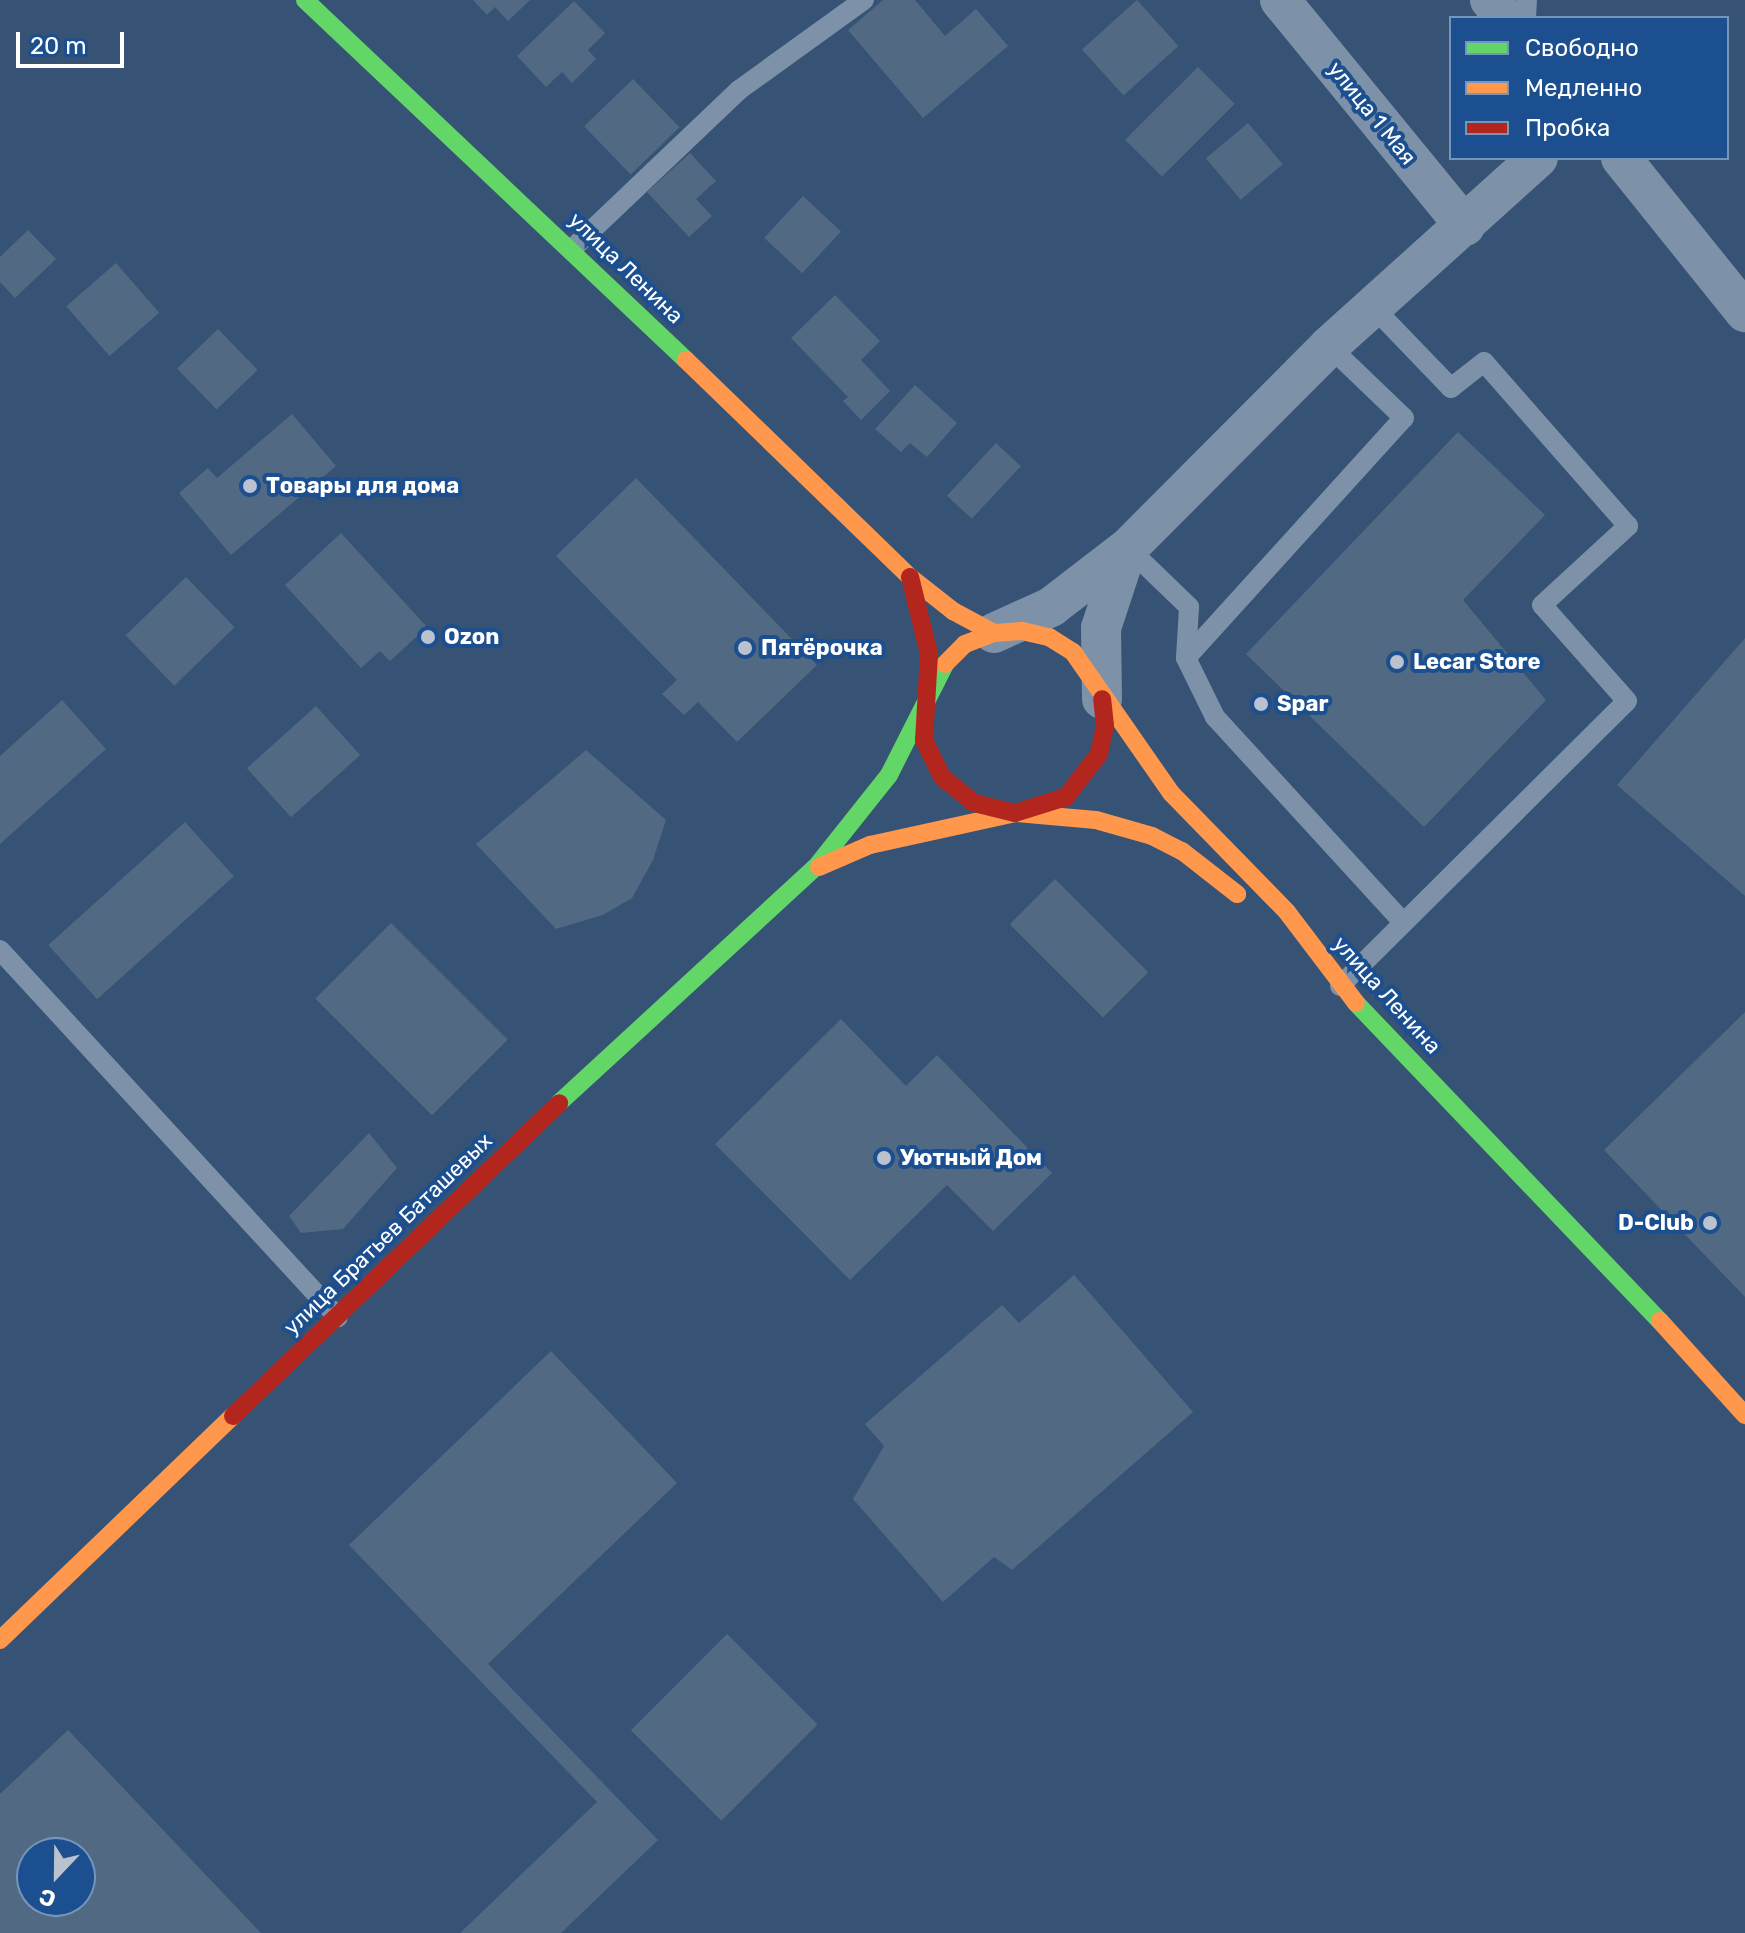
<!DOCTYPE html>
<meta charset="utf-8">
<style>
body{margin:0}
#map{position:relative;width:1745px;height:1933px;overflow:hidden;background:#365274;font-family:Rubik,sans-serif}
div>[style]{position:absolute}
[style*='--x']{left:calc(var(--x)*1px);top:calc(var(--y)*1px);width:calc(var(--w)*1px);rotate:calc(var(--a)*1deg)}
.building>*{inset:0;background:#526984;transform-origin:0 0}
.lane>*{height:20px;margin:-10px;padding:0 10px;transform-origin:10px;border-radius:10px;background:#7d92a8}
.street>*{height:40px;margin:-20px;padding:0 20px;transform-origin:20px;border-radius:20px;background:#7d92a8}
.fast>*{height:18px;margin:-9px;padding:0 9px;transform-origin:9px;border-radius:9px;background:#63d668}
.slow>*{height:18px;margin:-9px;padding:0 9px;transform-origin:9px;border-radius:9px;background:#ff974d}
.jam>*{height:18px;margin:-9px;padding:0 9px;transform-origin:9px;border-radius:9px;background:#b3261e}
.dots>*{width:22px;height:22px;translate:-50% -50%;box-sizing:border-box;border:4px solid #1b4f8f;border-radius:50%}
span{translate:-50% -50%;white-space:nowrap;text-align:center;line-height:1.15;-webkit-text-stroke:8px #1b4f8f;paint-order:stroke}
.street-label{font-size:22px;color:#fff}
.poi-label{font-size:22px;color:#fff;font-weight:700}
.left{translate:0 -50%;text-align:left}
.right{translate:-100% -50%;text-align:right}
.legend{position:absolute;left:1449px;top:16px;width:280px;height:144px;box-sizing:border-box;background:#1b4f8f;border:2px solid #7695bc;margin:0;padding:10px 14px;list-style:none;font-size:24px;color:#fff}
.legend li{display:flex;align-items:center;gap:16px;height:40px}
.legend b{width:40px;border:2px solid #7695bc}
.north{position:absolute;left:16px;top:1837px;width:80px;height:80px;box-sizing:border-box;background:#1b4f8f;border:2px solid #7695bc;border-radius:50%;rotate:202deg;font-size:22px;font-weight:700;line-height:32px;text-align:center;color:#fff}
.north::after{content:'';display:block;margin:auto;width:28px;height:36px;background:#b9c2ce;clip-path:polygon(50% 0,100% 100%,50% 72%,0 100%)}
.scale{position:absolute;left:16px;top:32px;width:108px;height:36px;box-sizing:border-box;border:4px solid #fff;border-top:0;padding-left:10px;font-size:24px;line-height:28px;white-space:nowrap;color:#fff;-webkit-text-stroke:6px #1b4f8f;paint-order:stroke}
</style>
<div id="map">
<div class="building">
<i style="clip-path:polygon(473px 0,530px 0,508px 21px,495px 7px,487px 15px)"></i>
<i style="clip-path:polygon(883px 0,915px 0,945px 36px,976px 9px,1008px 46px,923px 118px,848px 30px)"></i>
<i style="left:1137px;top:0;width:62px;height:74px;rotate:48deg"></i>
<i style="clip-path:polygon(574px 1px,605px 33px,588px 50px,596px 59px,572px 83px,562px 72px,546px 87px,517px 56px)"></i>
<i style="left:1198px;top:67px;width:52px;height:103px;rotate:45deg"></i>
<i style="left:633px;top:79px;width:67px;height:68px;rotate:46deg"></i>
<i style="left:1248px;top:123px;width:54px;height:55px;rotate:50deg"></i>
<i style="clip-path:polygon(690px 153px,716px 181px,696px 199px,712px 216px,689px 237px,647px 192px)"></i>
<i style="left:803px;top:196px;width:52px;height:57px;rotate:43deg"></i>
<i style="clip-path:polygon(28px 230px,56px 259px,15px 298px,0 282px,0 257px)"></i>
<i style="left:116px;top:263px;width:66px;height:66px;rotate:49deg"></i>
<i style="clip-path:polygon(835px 295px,880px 341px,861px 360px,890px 391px,861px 420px,843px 401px,848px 397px,791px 338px)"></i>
<i style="left:218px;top:329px;width:57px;height:57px;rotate:46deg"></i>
<i style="clip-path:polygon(915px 385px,957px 423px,927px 457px,910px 443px,901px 452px,875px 429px)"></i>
<i style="clip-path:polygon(292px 414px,336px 466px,231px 555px,179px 493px,208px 468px,217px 478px)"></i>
<i style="clip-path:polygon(1458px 432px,1545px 515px,1463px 600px,1546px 700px,1424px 827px,1246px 654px)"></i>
<i style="left:996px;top:443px;width:34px;height:72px;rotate:43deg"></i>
<i style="clip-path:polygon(636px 478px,817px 665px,737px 742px,698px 702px,684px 715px,662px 694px,677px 680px,556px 556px)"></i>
<i style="clip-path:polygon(341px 533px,427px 627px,390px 661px,380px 651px,361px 668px,285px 585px)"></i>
<i style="left:186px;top:577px;width:70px;height:84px;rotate:46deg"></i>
<i style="clip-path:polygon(1745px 638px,1745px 896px,1617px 785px)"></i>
<i style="clip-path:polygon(62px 700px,106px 749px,0 844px,0 756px)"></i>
<i style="left:316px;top:706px;width:66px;height:93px;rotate:48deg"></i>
<i style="clip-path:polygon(586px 750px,666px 820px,653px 860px,632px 898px,603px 915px,556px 929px,476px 844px)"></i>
<i style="left:185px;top:822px;width:73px;height:184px;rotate:48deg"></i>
<i style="left:1055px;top:879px;width:132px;height:64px;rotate:45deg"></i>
<i style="left:391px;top:923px;width:165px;height:107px;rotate:45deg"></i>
<i style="clip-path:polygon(1745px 1012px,1745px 1297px,1604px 1150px)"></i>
<i style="clip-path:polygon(841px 1019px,906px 1086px,937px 1055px,1052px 1173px,993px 1231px,947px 1185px,850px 1280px,715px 1144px)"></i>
<i style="clip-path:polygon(369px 1133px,397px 1168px,343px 1229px,301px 1233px,289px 1216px)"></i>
<i style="clip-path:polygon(1074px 1275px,1193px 1412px,1012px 1570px,994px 1557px,943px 1602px,853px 1499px,884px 1446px,865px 1424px,1002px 1305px,1019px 1323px)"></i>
<i style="clip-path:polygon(551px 1351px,677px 1483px,488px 1664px,658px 1840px,561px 1933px,460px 1933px,597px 1802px,349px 1545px)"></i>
<i style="left:727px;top:1634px;width:128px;height:136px;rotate:45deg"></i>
<i style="clip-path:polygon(evenodd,68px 1730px,261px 1933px,0 1933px,0 1794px,68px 1730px,32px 1853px,80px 1853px,80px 1901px,32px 1901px,32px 1853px)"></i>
</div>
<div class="lane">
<i style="--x:1526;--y:18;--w:18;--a:-87"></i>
<i style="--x:572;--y:249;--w:231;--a:-43.6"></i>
<i style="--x:739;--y:90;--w:154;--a:-35.8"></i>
<i style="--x:1128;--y:548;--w:85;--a:44"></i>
<i style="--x:1189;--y:607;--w:51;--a:93.4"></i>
<i style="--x:1186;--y:658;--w:66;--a:63.8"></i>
<i style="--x:1215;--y:717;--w:278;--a:47.5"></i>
<i style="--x:1186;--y:658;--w:324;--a:-47.8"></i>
<i style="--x:1404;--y:418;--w:104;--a:-136.2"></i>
<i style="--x:0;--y:950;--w:499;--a:47.4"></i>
<i style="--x:1340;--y:986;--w:404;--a:-44.8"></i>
<i style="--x:1627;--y:701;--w:128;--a:-131.5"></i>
<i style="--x:1542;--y:605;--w:117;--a:-42.6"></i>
<i style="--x:1628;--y:526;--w:218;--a:-131.3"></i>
<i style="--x:1484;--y:362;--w:42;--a:141.8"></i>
<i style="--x:1451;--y:388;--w:114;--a:-133.9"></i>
</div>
<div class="street">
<i style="--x:1280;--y:0;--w:292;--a:50.7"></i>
<i style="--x:1490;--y:0;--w:23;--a:50"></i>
<i style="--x:1621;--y:158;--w:198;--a:51.2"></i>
<i style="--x:994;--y:633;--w:63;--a:-24.5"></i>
<i style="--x:1051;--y:607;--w:97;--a:-37.5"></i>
<i style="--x:1128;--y:548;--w:285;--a:-45.1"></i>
<i style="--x:1329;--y:346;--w:281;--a:-42"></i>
<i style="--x:1102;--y:699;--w:71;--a:-90.8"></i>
<i style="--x:1101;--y:628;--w:80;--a:-71.8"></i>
</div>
<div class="fast">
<i style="--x:305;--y:0;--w:524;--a:43.38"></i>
<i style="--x:1356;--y:1003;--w:440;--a:46.3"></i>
<i style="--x:559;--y:1103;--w:348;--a:-42.6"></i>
<i style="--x:815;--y:868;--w:119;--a:-51.5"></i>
<i style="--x:889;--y:775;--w:124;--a:-63.2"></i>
</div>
<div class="slow">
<i style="--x:686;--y:360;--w:312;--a:44.1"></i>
<i style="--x:910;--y:577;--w:55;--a:38.3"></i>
<i style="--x:953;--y:611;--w:47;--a:28.2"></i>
<i style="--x:945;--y:664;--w:28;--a:-45"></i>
<i style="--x:965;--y:644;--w:31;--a:-21"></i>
<i style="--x:994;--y:633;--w:28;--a:-4"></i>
<i style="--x:1022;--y:631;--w:28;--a:13"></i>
<i style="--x:1049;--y:637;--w:28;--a:32"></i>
<i style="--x:1073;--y:652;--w:172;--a:55.2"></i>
<i style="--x:1171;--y:793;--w:166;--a:45.7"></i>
<i style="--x:1287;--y:912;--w:114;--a:52.8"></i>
<i style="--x:819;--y:867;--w:56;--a:-23.3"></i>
<i style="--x:870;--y:845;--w:148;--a:-12.4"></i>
<i style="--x:1015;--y:813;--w:81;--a:4.9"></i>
<i style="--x:1096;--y:820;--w:58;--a:15.9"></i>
<i style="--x:1152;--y:836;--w:34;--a:27"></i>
<i style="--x:1182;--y:851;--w:70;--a:38"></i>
<i style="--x:1660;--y:1321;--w:127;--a:47.9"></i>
<i style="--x:0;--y:1640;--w:323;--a:-43.9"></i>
</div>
<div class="jam">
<i style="--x:910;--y:577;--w:79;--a:76.1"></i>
<i style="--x:929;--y:654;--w:86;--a:93.3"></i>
<i style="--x:924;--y:740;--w:41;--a:64.1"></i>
<i style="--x:942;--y:777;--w:41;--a:39.1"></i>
<i style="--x:974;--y:803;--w:42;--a:13.7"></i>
<i style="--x:1015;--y:813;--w:53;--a:-17.4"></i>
<i style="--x:1066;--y:797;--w:54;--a:-52.5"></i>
<i style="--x:1099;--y:754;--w:29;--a:-78"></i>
<i style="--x:1105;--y:726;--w:27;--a:-96"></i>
<i style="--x:233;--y:1416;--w:452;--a:-43.8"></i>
</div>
<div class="dots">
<i style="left:250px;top:486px;background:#b9c2ce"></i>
<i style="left:428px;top:637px;background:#b9c2ce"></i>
<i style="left:745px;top:648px;background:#b9c2ce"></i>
<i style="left:1397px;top:662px;background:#b9c2ce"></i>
<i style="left:1261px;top:704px;background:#b9c2ce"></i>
<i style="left:884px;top:1158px;background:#b9c2ce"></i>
<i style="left:1710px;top:1223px;background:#b9c2ce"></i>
</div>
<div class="street-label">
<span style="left:1372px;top:113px;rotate:51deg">улица 1 Мая</span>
<span style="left:626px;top:268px;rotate:44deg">улица Ленина</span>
<span style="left:1387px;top:995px;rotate:48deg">улица Ленина</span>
<span style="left:388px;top:1234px;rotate:-44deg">улица Братьев Баташевых</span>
</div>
<div class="poi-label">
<span class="left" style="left:266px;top:486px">Товары для дома</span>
<span class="left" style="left:444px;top:637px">Ozon</span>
<span class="left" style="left:761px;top:648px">Пятёрочка</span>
<span class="left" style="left:1413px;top:662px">Lecar Store</span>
<span class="left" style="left:1277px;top:704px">Spar</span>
<span class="left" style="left:900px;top:1158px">Уютный Дом</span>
<span class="right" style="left:1694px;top:1223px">D-Club</span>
</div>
<ul class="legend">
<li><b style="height:10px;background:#63d668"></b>Свободно</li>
<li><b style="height:10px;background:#ff974d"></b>Медленно</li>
<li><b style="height:10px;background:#b3261e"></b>Пробка</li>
</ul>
<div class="north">С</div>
<div class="scale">20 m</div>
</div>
